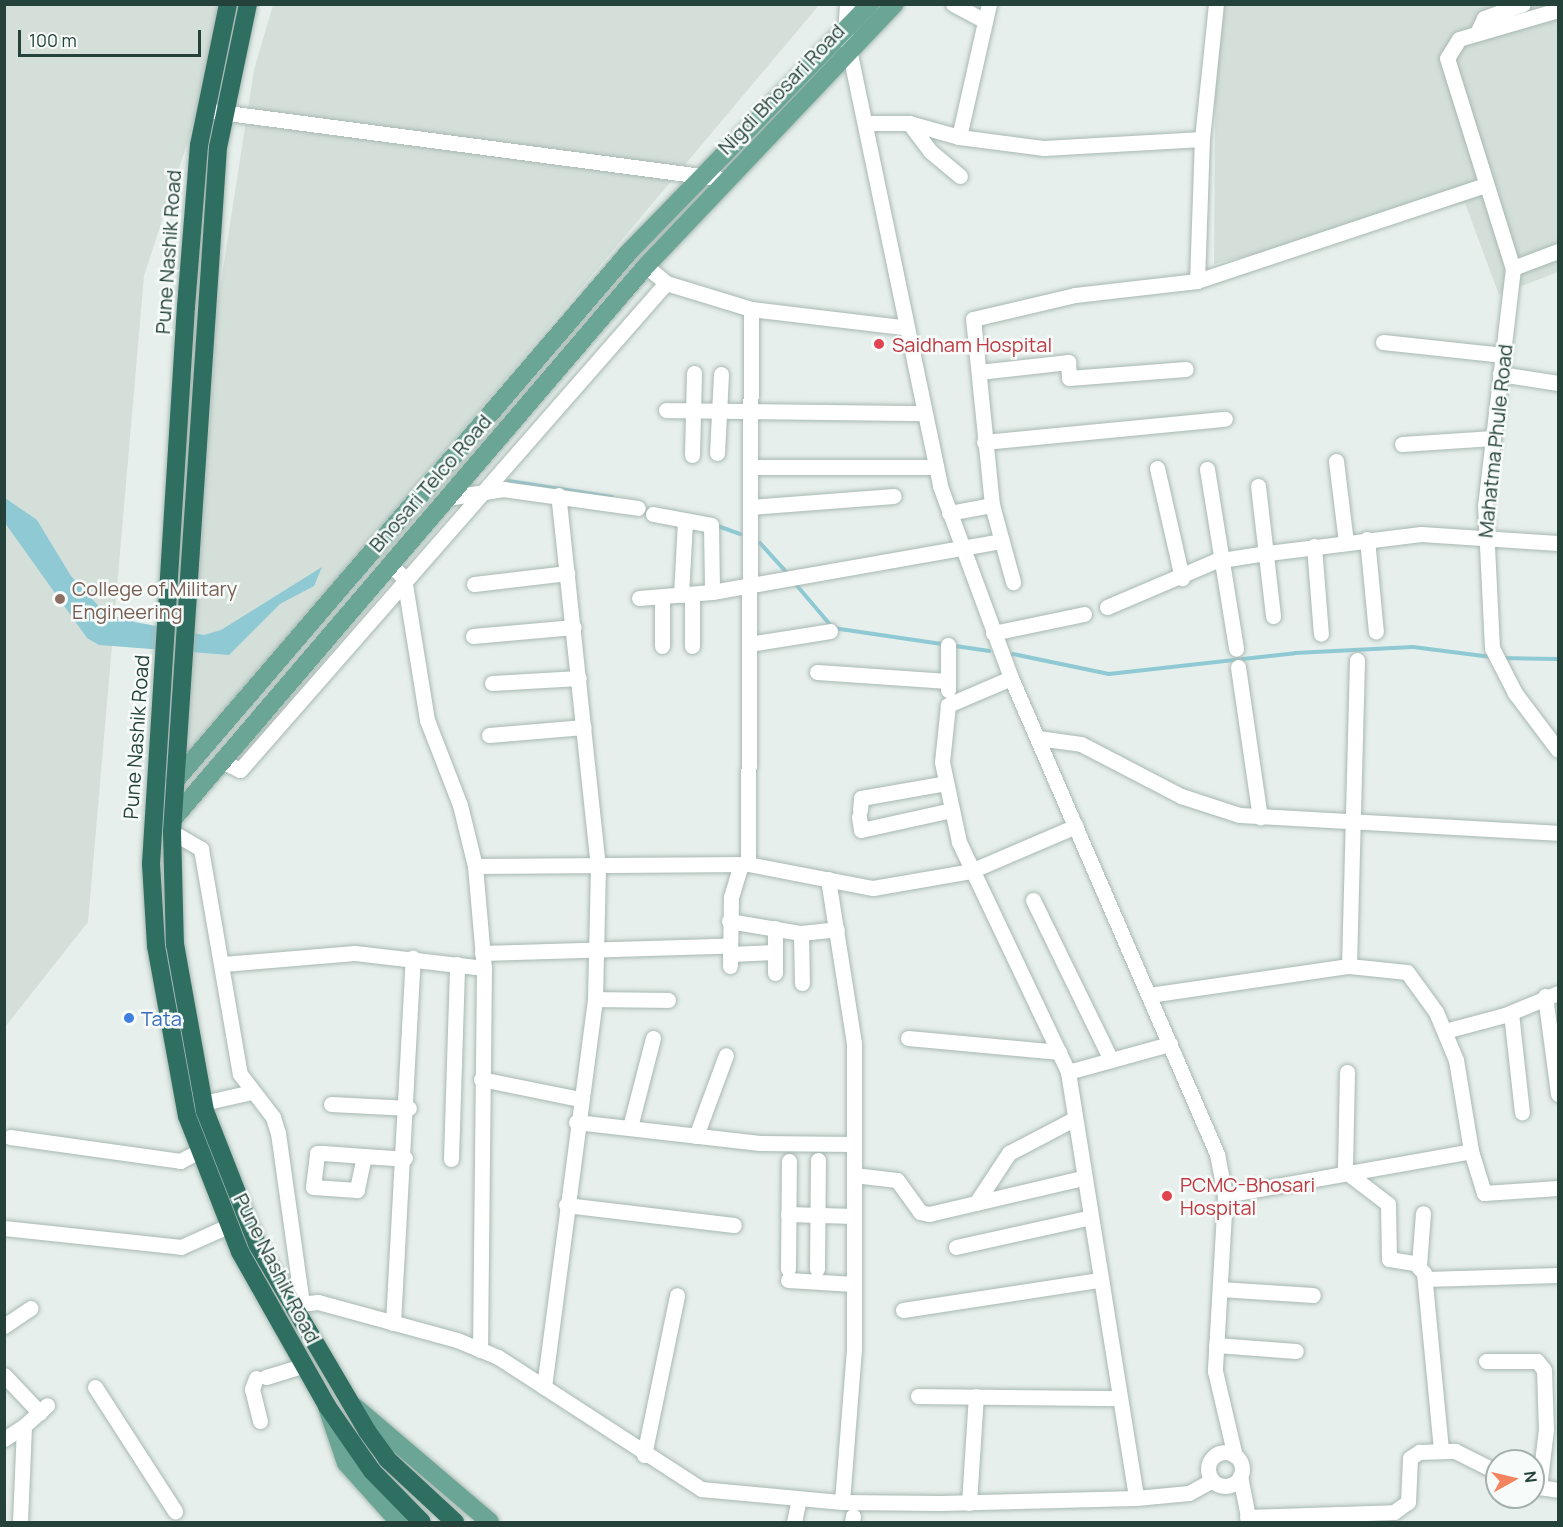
<!DOCTYPE html>
<style>
body{margin:0}
#map{position:relative;width:1563px;height:1527px;overflow:hidden;background:#e6efeb;font-family:Manrope,sans-serif}
div>[style]{position:absolute}
[style*='--x']{left:calc(var(--x)*1px);top:calc(var(--y)*1px);width:calc(var(--w)*1px);rotate:calc(var(--a)*1deg)}
.built>*{inset:0;background:#d4dfda}
.water>*{inset:0;background:#8ec9d4}
.stream>*{height:4px;margin:-2px;padding:0 2px;transform-origin:2px;border-radius:2px;background:#8ec9d4}
.roads{filter:drop-shadow(0 0 2px #a8b8b2) drop-shadow(0 0 2px #a8b8b2)}
.minor>*{height:15px;margin:-7.5px;padding:0 7.5px;transform-origin:7.5px;border-radius:7.5px;background:#fff}
.minor>.ring{margin:-7.5px;padding:0;box-sizing:content-box;background:none;border:15px solid #fff;border-radius:50%}
.major>*{height:18px;margin:-9px;padding:0 9px;transform-origin:9px;border-radius:9px;background:#6aa596}
.highway>*{height:18px;margin:-9px;padding:0 9px;transform-origin:9px;border-radius:9px;background:#2f6f62}
.dots>*{width:16px;height:16px;translate:-50% -50%;box-sizing:border-box;border:3px solid #f7fbf9;border-radius:50%}
span{translate:-50% -50%;white-space:nowrap;text-align:center;line-height:1.15;-webkit-text-stroke:5px #f7fbf9;paint-order:stroke}
.street-label{font-size:20px;color:#24423a}
.health-label{font-size:20px;color:#be3a42}
.left{translate:0 -50%;text-align:left}
.education-label{font-size:20px;color:#785e54}
.shop-label{font-size:20px;color:#366cbe}
.frame{position:absolute;inset:0;border:6px solid #24423a;pointer-events:none}
.north{position:absolute;left:1485px;top:1449px;width:60px;height:60px;box-sizing:border-box;background:#f7fbf9;border:2px solid #a3b1ad;border-radius:50%;rotate:82deg;font-size:16px;font-weight:700;line-height:24px;text-align:center;color:#24423a}
.north::after{content:'';display:block;margin:auto;width:21px;height:27px;background:#f4845f;clip-path:polygon(50% 0,100% 100%,50% 72%,0 100%)}
.scale{position:absolute;left:18px;top:30px;width:183px;height:27px;box-sizing:border-box;border:3px solid #24423a;border-top:0;padding-left:8px;font-size:18px;line-height:21px;white-space:nowrap;color:#24423a;-webkit-text-stroke:4px #f7fbf9;paint-order:stroke}
</style>
<div id="map">
<div class="built">
<i style="clip-path:polygon(5px 5px,232px 5px,144px 276px,88px 922px,5px 1027px)"></i>
<i style="clip-path:polygon(273px 5px,819px 5px,186px 759px,218px 301px,254px 70px)"></i>
<i style="clip-path:polygon(1216px 5px,1558px 5px,1558px 272px,1499px 295px,1465px 203px,1214px 264px)"></i>
</div>
<div class="water">
<i style="clip-path:polygon(5px 498px,37px 520px,71px 576px,105px 613px,135px 622px,204px 635px,221px 630px,322px 567px,314px 586px,280px 604px,229px 655px,99px 645px,87px 638px,5px 523px)"></i>
</div>
<div class="stream">
<i style="--x:509;--y:481;--w:104;--a:8.8"></i>
<i style="--x:715;--y:525;--w:27;--a:20"></i>
<i style="--x:760;--y:543;--w:43;--a:47.8"></i>
<i style="--x:793;--y:581;--w:62;--a:49.6"></i>
<i style="--x:833;--y:628;--w:158;--a:8.4"></i>
<i style="--x:1013;--y:654;--w:98;--a:11.8"></i>
<i style="--x:1109;--y:674;--w:187;--a:-6.4"></i>
<i style="--x:1295;--y:653;--w:118;--a:-2.9"></i>
<i style="--x:1413;--y:647;--w:79;--a:7.3"></i>
<i style="--x:1501;--y:658;--w:57;--a:1"></i>
</div>
<div class="roads">
<div class="minor">
<i style="--x:847;--y:4;--w:26;--a:94"></i>
<i style="--x:845;--y:30;--w:466;--a:78.2"></i>
<i style="--x:940;--y:486;--w:205;--a:69.7"></i>
<i style="--x:1011;--y:678;--w:519;--a:66.6"></i>
<i style="--x:1217;--y:1154;--w:42;--a:79"></i>
<i style="--x:1225;--y:1195;--w:176;--a:93.3"></i>
<i style="--x:1215;--y:1371;--w:87;--a:76.8"></i>
<i style="--x:953;--y:4;--w:36;--a:28"></i>
<i style="--x:1558;--y:10;--w:103;--a:163.7"></i>
<i style="--x:1459;--y:39;--w:22;--a:122"></i>
<i style="--x:1447;--y:58;--w:220;--a:72.6"></i>
<i style="--x:1513;--y:268;--w:239;--a:96.7"></i>
<i style="--x:1485;--y:505;--w:143;--a:87.2"></i>
<i style="--x:1492;--y:648;--w:51;--a:62.9"></i>
<i style="--x:1515;--y:693;--w:71;--a:53"></i>
<i style="--x:1478;--y:31;--w:14;--a:-65"></i>
<i style="--x:1484;--y:18;--w:41;--a:-19.7"></i>
<i style="--x:205;--y:110;--w:524;--a:7.57"></i>
<i style="--x:865;--y:123;--w:44;--a:0"></i>
<i style="--x:909;--y:123;--w:52;--a:15.6"></i>
<i style="--x:959;--y:137;--w:86;--a:7.4"></i>
<i style="--x:1044;--y:148;--w:158;--a:-3.3"></i>
<i style="--x:909;--y:123;--w:35;--a:53"></i>
<i style="--x:930;--y:151;--w:39;--a:40"></i>
<i style="--x:959;--y:137;--w:136;--a:-77.3"></i>
<i style="--x:646;--y:266;--w:26;--a:40"></i>
<i style="--x:666;--y:283;--w:89;--a:17"></i>
<i style="--x:751;--y:309;--w:153;--a:6.8"></i>
<i style="--x:1513;--y:268;--w:48;--a:-20.7"></i>
<i style="--x:1197;--y:281;--w:305;--a:-18.4"></i>
<i style="--x:1383;--y:342;--w:121;--a:6.2"></i>
<i style="--x:979;--y:372;--w:90;--a:-6.4"></i>
<i style="--x:1068;--y:362;--w:16;--a:86"></i>
<i style="--x:1069;--y:378;--w:117;--a:-4.4"></i>
<i style="--x:1500;--y:374;--w:59;--a:8.8"></i>
<i style="--x:666;--y:410;--w:257;--a:0.7"></i>
<i style="--x:984;--y:442;--w:242;--a:-5.5"></i>
<i style="--x:1402;--y:444;--w:91;--a:-3.8"></i>
<i style="--x:717;--y:453;--w:79;--a:-87.1"></i>
<i style="--x:692;--y:455;--w:82;--a:-88.6"></i>
<i style="--x:1336;--y:461;--w:82;--a:83"></i>
<i style="--x:750;--y:467;--w:186;--a:0"></i>
<i style="--x:1157;--y:468;--w:113;--a:77.2"></i>
<i style="--x:1207;--y:469;--w:182;--a:80.8"></i>
<i style="--x:1258;--y:486;--w:131;--a:83.4"></i>
<i style="--x:447;--y:498;--w:57;--a:-9.1"></i>
<i style="--x:503;--y:489;--w:136;--a:8"></i>
<i style="--x:992;--y:505;--w:80;--a:74.7"></i>
<i style="--x:750;--y:507;--w:144;--a:-4.4"></i>
<i style="--x:949;--y:513;--w:44;--a:-10.5"></i>
<i style="--x:992;--y:505;--w:187;--a:-95.8"></i>
<i style="--x:973;--y:319;--w:105;--a:-13.2"></i>
<i style="--x:1075;--y:295;--w:123;--a:-6.5"></i>
<i style="--x:1197;--y:281;--w:142;--a:-88"></i>
<i style="--x:1202;--y:139;--w:136;--a:-84.1"></i>
<i style="--x:653;--y:514;--w:59;--a:10.7"></i>
<i style="--x:711;--y:525;--w:67;--a:89.1"></i>
<i style="--x:1367;--y:539;--w:93;--a:84.5"></i>
<i style="--x:1314;--y:546;--w:88;--a:85.5"></i>
<i style="--x:390;--y:564;--w:20;--a:45"></i>
<i style="--x:404;--y:578;--w:144;--a:80.8"></i>
<i style="--x:427;--y:720;--w:91;--a:68.8"></i>
<i style="--x:460;--y:805;--w:63;--a:76.2"></i>
<i style="--x:475;--y:866;--w:102;--a:85"></i>
<i style="--x:484;--y:968;--w:382;--a:90.6"></i>
<i style="--x:474;--y:584;--w:94;--a:-6.7"></i>
<i style="--x:681;--y:595;--w:74;--a:-86.9"></i>
<i style="--x:662;--y:597;--w:49;--a:90"></i>
<i style="--x:639;--y:598;--w:73;--a:-4.7"></i>
<i style="--x:712;--y:592;--w:294;--a:-10"></i>
<i style="--x:1107;--y:607;--w:117;--a:-23.1"></i>
<i style="--x:1215;--y:561;--w:46;--a:-8.8"></i>
<i style="--x:1260;--y:554;--w:162;--a:-7.1"></i>
<i style="--x:1421;--y:534;--w:137;--a:3.8"></i>
<i style="--x:993;--y:633;--w:93;--a:-11.8"></i>
<i style="--x:473;--y:636;--w:101;--a:-5.1"></i>
<i style="--x:749;--y:644;--w:82;--a:-9.1"></i>
<i style="--x:948;--y:645;--w:45;--a:90"></i>
<i style="--x:692;--y:646;--w:52;--a:-90"></i>
<i style="--x:1238;--y:667;--w:152;--a:81.7"></i>
<i style="--x:817;--y:672;--w:131;--a:3.9"></i>
<i style="--x:1011;--y:678;--w:69;--a:156.8"></i>
<i style="--x:948;--y:705;--w:57;--a:96"></i>
<i style="--x:942;--y:762;--w:82;--a:78"></i>
<i style="--x:959;--y:842;--w:255;--a:64.6"></i>
<i style="--x:1068;--y:1072;--w:431;--a:80.9"></i>
<i style="--x:492;--y:683;--w:87;--a:-3.3"></i>
<i style="--x:489;--y:735;--w:95;--a:-4.8"></i>
<i style="--x:1038;--y:738;--w:43;--a:7.9"></i>
<i style="--x:1081;--y:744;--w:113;--a:27.5"></i>
<i style="--x:1181;--y:796;--w:61;--a:18.1"></i>
<i style="--x:1239;--y:815;--w:320;--a:3.2"></i>
<i style="--x:222;--y:761;--w:20;--a:27"></i>
<i style="--x:240;--y:770;--w:647;--a:-48.82"></i>
<i style="--x:860;--y:810;--w:12;--a:-85"></i>
<i style="--x:861;--y:798;--w:86;--a:-10"></i>
<i style="--x:859;--y:817;--w:13;--a:81"></i>
<i style="--x:861;--y:830;--w:93;--a:-12.4"></i>
<i style="--x:172;--y:832;--w:34;--a:30"></i>
<i style="--x:201;--y:849;--w:228;--a:80.2"></i>
<i style="--x:240;--y:1074;--w:54;--a:52.5"></i>
<i style="--x:273;--y:1117;--w:17;--a:73"></i>
<i style="--x:278;--y:1133;--w:173;--a:82"></i>
<i style="--x:748;--y:864;--w:555;--a:-89.69"></i>
<i style="--x:475;--y:866;--w:273;--a:-0.4"></i>
<i style="--x:748;--y:864;--w:127;--a:10.9"></i>
<i style="--x:873;--y:888;--w:99;--a:-9.8"></i>
<i style="--x:971;--y:871;--w:114;--a:-23.2"></i>
<i style="--x:828;--y:879;--w:166;--a:81"></i>
<i style="--x:854;--y:1043;--w:306;--a:90"></i>
<i style="--x:854;--y:1349;--w:153;--a:94.5"></i>
<i style="--x:1033;--y:900;--w:178;--a:64"></i>
<i style="--x:729;--y:921;--w:73;--a:9.5"></i>
<i style="--x:801;--y:933;--w:36;--a:-6"></i>
<i style="--x:801;--y:933;--w:50;--a:88.9"></i>
<i style="--x:482;--y:953;--w:241;--a:-1.7"></i>
<i style="--x:730;--y:954;--w:45;--a:-2.5"></i>
<i style="--x:223;--y:964;--w:132;--a:-4.8"></i>
<i style="--x:355;--y:953;--w:130;--a:6.6"></i>
<i style="--x:730;--y:966;--w:69;--a:-89.2"></i>
<i style="--x:731;--y:897;--w:34;--a:-73"></i>
<i style="--x:1349;--y:966;--w:306;--a:-88.5"></i>
<i style="--x:775;--y:973;--w:45;--a:-90"></i>
<i style="--x:1149;--y:995;--w:202;--a:-8.3"></i>
<i style="--x:1349;--y:966;--w:58;--a:5.9"></i>
<i style="--x:1407;--y:972;--w:49;--a:54.1"></i>
<i style="--x:1436;--y:1012;--w:52;--a:67.4"></i>
<i style="--x:1456;--y:1060;--w:92;--a:80.6"></i>
<i style="--x:1471;--y:1151;--w:44;--a:72.8"></i>
<i style="--x:1484;--y:1193;--w:74;--a:-3.9"></i>
<i style="--x:1545;--y:996;--w:99;--a:82.4"></i>
<i style="--x:595;--y:999;--w:73;--a:0.8"></i>
<i style="--x:1511;--y:1013;--w:100;--a:83.7"></i>
<i style="--x:1445;--y:1031;--w:62;--a:-14.9"></i>
<i style="--x:1505;--y:1015;--w:57;--a:-22.5"></i>
<i style="--x:908;--y:1038;--w:152;--a:5.3"></i>
<i style="--x:1068;--y:1072;--w:106;--a:-15.4"></i>
<i style="--x:1347;--y:1072;--w:99;--a:91.2"></i>
<i style="--x:1345;--y:1171;--w:54;--a:37.5"></i>
<i style="--x:1388;--y:1204;--w:55;--a:89"></i>
<i style="--x:1389;--y:1259;--w:26;--a:9"></i>
<i style="--x:1415;--y:1263;--w:13;--a:48"></i>
<i style="--x:1424;--y:1273;--w:177;--a:84.5"></i>
<i style="--x:481;--y:1079;--w:100;--a:11.5"></i>
<i style="--x:203;--y:1103;--w:50;--a:-12.7"></i>
<i style="--x:331;--y:1104;--w:78;--a:2.9"></i>
<i style="--x:576;--y:1122;--w:185;--a:6.5"></i>
<i style="--x:760;--y:1143;--w:94;--a:0.6"></i>
<i style="--x:630;--y:1127;--w:92;--a:-75.5"></i>
<i style="--x:696;--y:1136;--w:86;--a:-69.7"></i>
<i style="--x:10;--y:1137;--w:172;--a:8"></i>
<i style="--x:180;--y:1161;--w:20;--a:-27"></i>
<i style="--x:364;--y:1156;--w:35;--a:102"></i>
<i style="--x:357;--y:1190;--w:44;--a:-176.1"></i>
<i style="--x:313;--y:1187;--w:34;--a:-83"></i>
<i style="--x:317;--y:1153;--w:6;--a:0"></i>
<i style="--x:323;--y:1153;--w:41;--a:4.2"></i>
<i style="--x:364;--y:1156;--w:30;--a:4"></i>
<i style="--x:394;--y:1158;--w:11;--a:0"></i>
<i style="--x:451;--y:1159;--w:195;--a:-88.2"></i>
<i style="--x:854;--y:1175;--w:43;--a:6.6"></i>
<i style="--x:897;--y:1180;--w:39;--a:54"></i>
<i style="--x:920;--y:1212;--w:9;--a:13"></i>
<i style="--x:929;--y:1214;--w:157;--a:-13.2"></i>
<i style="--x:1225;--y:1195;--w:250;--a:-10.1"></i>
<i style="--x:976;--y:1203;--w:60;--a:-56.6"></i>
<i style="--x:1009;--y:1153;--w:73;--a:-27.6"></i>
<i style="--x:566;--y:1205;--w:169;--a:6.8"></i>
<i style="--x:788;--y:1214;--w:66;--a:1.7"></i>
<i style="--x:4;--y:1228;--w:178;--a:6.1"></i>
<i style="--x:181;--y:1247;--w:51;--a:-24.1"></i>
<i style="--x:956;--y:1247;--w:134;--a:-12.5"></i>
<i style="--x:1419;--y:1265;--w:52;--a:-85.6"></i>
<i style="--x:788;--y:1269;--w:108;--a:-89.5"></i>
<i style="--x:817;--y:1269;--w:109;--a:-89.5"></i>
<i style="--x:1425;--y:1279;--w:133;--a:-1.7"></i>
<i style="--x:788;--y:1280;--w:66;--a:3.5"></i>
<i style="--x:1220;--y:1289;--w:93;--a:3.7"></i>
<i style="--x:290;--y:1305;--w:28;--a:-6"></i>
<i style="--x:318;--y:1302;--w:144;--a:15.3"></i>
<i style="--x:457;--y:1340;--w:44;--a:22.5"></i>
<i style="--x:498;--y:1357;--w:242;--a:33"></i>
<i style="--x:701;--y:1489;--w:142;--a:5.3"></i>
<i style="--x:842;--y:1502;--w:99;--a:0.6"></i>
<i style="--x:941;--y:1503;--w:195;--a:-1.5"></i>
<i style="--x:1136;--y:1498;--w:53;--a:-5.4"></i>
<i style="--x:1189;--y:1493;--w:26;--a:-29"></i>
<i style="--x:903;--y:1310;--w:197;--a:-8.7"></i>
<i style="--x:393;--y:1323;--w:366;--a:-86.9"></i>
<i style="--x:4;--y:1326;--w:32;--a:-34"></i>
<i style="--x:1216;--y:1345;--w:80;--a:4.3"></i>
<i style="--x:1486;--y:1361;--w:51;--a:0"></i>
<i style="--x:1537;--y:1361;--w:11;--a:52"></i>
<i style="--x:1544;--y:1370;--w:59;--a:88.1"></i>
<i style="--x:1546;--y:1429;--w:59;--a:96.8"></i>
<i style="--x:4;--y:1375;--w:52;--a:46.5"></i>
<i style="--x:266;--y:1377;--w:38;--a:-17"></i>
<i style="--x:256;--y:1378;--w:12;--a:110"></i>
<i style="--x:252;--y:1389;--w:33;--a:76"></i>
<i style="--x:95;--y:1387;--w:148;--a:57.2"></i>
<i style="--x:544;--y:1387;--w:391;--a:-82.5"></i>
<i style="--x:595;--y:999;--w:132;--a:-88.7"></i>
<i style="--x:598;--y:867;--w:374;--a:-96.1"></i>
<i style="--x:918;--y:1396;--w:201;--a:0.6"></i>
<i style="--x:4;--y:1439;--w:24;--a:-33"></i>
<i class="ring" style="left:1208px;top:1452px;width:19px;height:19px"></i>
<i style="--x:644;--y:1455;--w:163;--a:-78.3"></i>
<i style="--x:1240;--y:1476;--w:47;--a:78.9"></i>
<i style="--x:1533;--y:1486;--w:25;--a:9"></i>
<i style="--x:969;--y:1503;--w:107;--a:-86.3"></i>
<i style="--x:1247;--y:1517;--w:147;--a:-1.9"></i>
<i style="--x:1394;--y:1512;--w:17;--a:-36"></i>
<i style="--x:1408;--y:1502;--w:44;--a:-87.4"></i>
<i style="--x:1410;--y:1458;--w:11;--a:-34"></i>
<i style="--x:1419;--y:1452;--w:36;--a:-2"></i>
<i style="--x:1455;--y:1451;--w:47;--a:26.6"></i>
<i style="--x:20;--y:1522;--w:96;--a:-87.6"></i>
<i style="--x:24;--y:1426;--w:31;--a:-42"></i>
<i style="--x:794;--y:1522;--w:24;--a:-78"></i>
<i style="--x:852;--y:1522;--w:6;--a:-81"></i>
</div>
<div class="major">
<i style="--x:175;--y:781;--w:697;--a:-49.36"></i>
<i style="--x:629;--y:252;--w:346;--a:-45.8"></i>
<i style="--x:173;--y:819;--w:728;--a:-49.46"></i>
<i style="--x:646;--y:266;--w:361;--a:-46.5"></i>
<i style="--x:327;--y:1407;--w:59;--a:71.3"></i>
<i style="--x:346;--y:1463;--w:79;--a:48.1"></i>
<i style="--x:355;--y:1407;--w:177;--a:40.4"></i>
</div>
<div class="highway">
<i style="--x:228;--y:4;--w:144;--a:101.6"></i>
<i style="--x:199;--y:145;--w:162;--a:94.6"></i>
<i style="--x:186;--y:306;--w:559;--a:93.59"></i>
<i style="--x:151;--y:864;--w:82;--a:86.5"></i>
<i style="--x:156;--y:946;--w:173;--a:79.7"></i>
<i style="--x:187;--y:1116;--w:146;--a:68.7"></i>
<i style="--x:240;--y:1252;--w:177;--a:60.5"></i>
<i style="--x:327;--y:1406;--w:79;--a:55.3"></i>
<i style="--x:372;--y:1471;--w:71;--a:45.6"></i>
<i style="--x:248;--y:4;--w:146;--a:101.8"></i>
<i style="--x:218;--y:147;--w:687;--a:93.84"></i>
<i style="--x:172;--y:832;--w:112;--a:88.5"></i>
<i style="--x:175;--y:944;--w:170;--a:79.8"></i>
<i style="--x:205;--y:1111;--w:143;--a:68.6"></i>
<i style="--x:257;--y:1244;--w:217;--a:59.5"></i>
<i style="--x:367;--y:1431;--w:34;--a:54"></i>
<i style="--x:387;--y:1459;--w:93;--a:42.8"></i>
</div>
</div>
<div class="dots">
<i style="left:879px;top:344px;background:#e0444e"></i>
<i style="left:60px;top:599px;background:#8d6e63"></i>
<i style="left:129px;top:1018px;background:#3f7fe0"></i>
<i style="left:1167px;top:1196px;background:#e0444e"></i>
</div>
<div class="street-label">
<span style="left:781px;top:89px;rotate:-46deg">Nigdi Bhosari Road</span>
<span style="left:168px;top:252px;rotate:-86deg">Pune Nashik Road</span>
<span style="left:1495px;top:441px;rotate:-84deg">Mahatma Phule Road</span>
<span style="left:430px;top:483px;rotate:-49deg">Bhosari Telco Road</span>
<span style="left:136px;top:737px;rotate:-86deg">Pune Nashik Road</span>
<span style="left:277px;top:1268px;rotate:63deg">Pune Nashik Road</span>
</div>
<div class="health-label">
<span class="left" style="left:892px;top:344px">Saidham Hospital</span>
<span class="left" style="left:1180px;top:1196px">PCMC-Bhosari<br>Hospital</span>
</div>
<div class="education-label">
<span class="left" style="left:72px;top:600px">College of Military<br>Engineering</span>
</div>
<div class="shop-label">
<span class="left" style="left:141px;top:1018px">Tata</span>
</div>
<div class="frame"></div>
<div class="north">N</div>
<div class="scale">100 m</div>
</div>
